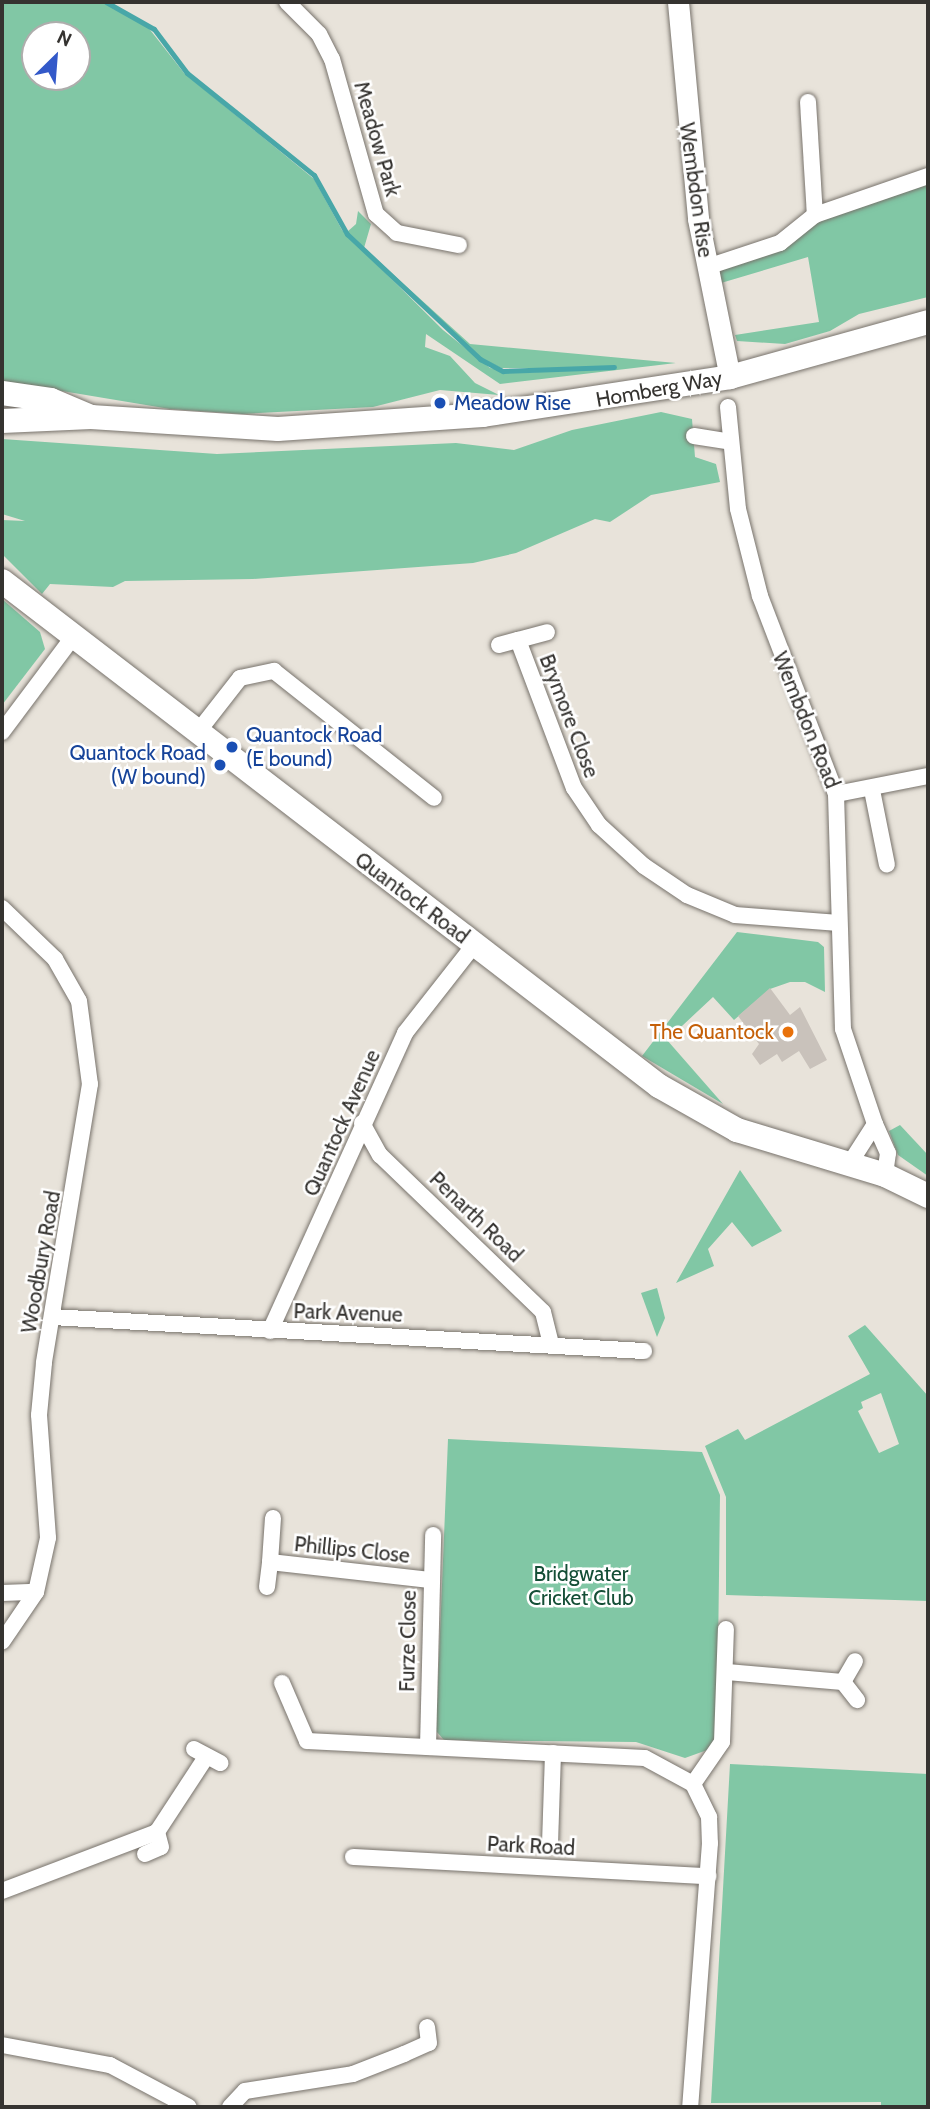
<!DOCTYPE html>
<style>
body{margin:0}
#map{position:relative;width:930px;height:2109px;overflow:hidden;background:#e8e3da;font-family:Cabin,sans-serif}
div>[style]{position:absolute}
[style*='--x']{left:calc(var(--x)*1px);top:calc(var(--y)*1px);width:calc(var(--w)*1px);rotate:calc(var(--a)*1deg)}
.green>*{inset:0;background:#81c7a5}
.stream>*{height:5px;margin:-2.5px;padding:0 2.5px;transform-origin:2.5px;border-radius:2.5px;background:#48a7a8}
.building>*{inset:0;background:#c9c2bb}
.roads{filter:drop-shadow(0 0 2px #78736c) drop-shadow(0 0 2px #78736c)}
.street>*{height:16px;margin:-8px;padding:0 8px;transform-origin:8px;border-radius:8px;background:#fff}
.secondary>*{height:21px;margin:-10.5px;padding:0 10.5px;transform-origin:10.5px;border-radius:10.5px;background:#fff}
.primary>*{height:24px;margin:-12px;padding:0 12px;transform-origin:12px;border-radius:12px;background:#fff}
.dots>*{width:19px;height:19px;translate:-50% -50%;box-sizing:border-box;border:4px solid #fff;border-radius:50%}
span{translate:-50% -50%;white-space:nowrap;text-align:center;line-height:1.15;-webkit-text-stroke:5px #fff;paint-order:stroke}
.street-label{font-size:21px;color:#353330}
.transit-label{font-size:21px;color:#164399}
.left{translate:0 -50%;text-align:left}
.right{translate:-100% -50%;text-align:right}
.food-label{font-size:21px;color:#c56008}
.park-label{font-size:21px;color:#144e36}
.frame{position:absolute;inset:0;border:4px solid #353330;pointer-events:none}
.north{position:absolute;left:21px;top:21px;width:70px;height:70px;box-sizing:border-box;background:#fff;border:2px solid #aeadac;border-radius:50%;rotate:25deg;font-size:19px;font-weight:700;line-height:28px;text-align:center;color:#353330}
.north::after{content:'';display:block;margin:auto;width:24px;height:32px;background:#3359c9;clip-path:polygon(50% 0,100% 100%,50% 72%,0 100%)}
</style>
<div id="map">
<div class="green">
<i style="clip-path:polygon(evenodd,2px 2px,103px 2px,147px 26px,184px 73px,314px 179px,342px 230px,443px 330px,490px 368px,518px 373px,614px 368px,501px 368px,479px 357px,347px 232px,356px 224px,358px 211px,371px 224px,364px 248px,470px 344px,676px 363px,500px 384px,426px 334px,425px 347px,450px 356px,475px 383px,499px 395px,440px 390px,373px 407px,242px 414px,170px 409px,2px 381px,2px 2px,35px 35px,77px 35px,77px 77px,35px 77px,35px 35px)"></i>
<i style="clip-path:polygon(928px 179px,928px 297px,859px 314px,830px 331px,785px 344px,737px 341px,735px 335px,819px 322px,808px 257px,721px 283px,718px 271px,818px 220px)"></i>
<i style="clip-path:polygon(661px 412px,692px 419px,695px 457px,716px 464px,720px 482px,651px 495px,610px 522px,595px 519px,516px 553px,473px 563px,253px 579px,125px 581px,113px 587px,50px 584px,42px 594px,2px 554px,2px 520px,25px 521px,2px 514px,2px 439px,217px 454px,456px 443px,514px 450px,572px 430px)"></i>
<i style="clip-path:polygon(2px 599px,40px 632px,45px 649px,2px 705px)"></i>
<i style="clip-path:polygon(737px 932px,818px 942px,824px 947px,825px 992px,805px 982px,790px 982px,770px 989px,734px 1020px,713px 997px,667px 1040px,723px 1104px,642px 1056px)"></i>
<i style="clip-path:polygon(900px 1125px,928px 1155px,928px 1176px,898px 1155px,889px 1131px)"></i>
<i style="clip-path:polygon(740px 1170px,782px 1231px,752px 1247px,732px 1222px,708px 1249px,714px 1266px,676px 1283px)"></i>
<i style="clip-path:polygon(657px 1288px,665px 1318px,657px 1337px,641px 1293px)"></i>
<i style="clip-path:polygon(evenodd,865px 1325px,928px 1396px,928px 1601px,726px 1595px,726px 1497px,705px 1446px,738px 1429px,745px 1440px,870px 1374px,848px 1336px,865px 1325px,881px 1393px,899px 1444px,879px 1453px,858px 1411px,863px 1408px,861px 1402px,881px 1393px)"></i>
<i style="clip-path:polygon(448px 1439px,702px 1452px,720px 1495px,717px 1735px,710px 1749px,685px 1758px,636px 1742px,444px 1740px,436px 1731px)"></i>
<i style="clip-path:polygon(730px 1764px,928px 1774px,928px 2107px,881px 2107px,881px 2102px,711px 2103px)"></i>
</div>
<div class="stream">
<i style="--x:106;--y:2;--w:55;--a:29.4"></i>
<i style="--x:154;--y:29;--w:55;--a:53.1"></i>
<i style="--x:187;--y:73;--w:163;--a:38.8"></i>
<i style="--x:314;--y:175;--w:68;--a:60.8"></i>
<i style="--x:347;--y:234;--w:183;--a:43.2"></i>
<i style="--x:480;--y:359;--w:26;--a:28"></i>
<i style="--x:503;--y:371;--w:111;--a:-2.1"></i>
</div>
<div class="building">
<i style="clip-path:polygon(770px 988px,790px 1015px,800px 1007px,827px 1060px,810px 1069px,799px 1051px,782px 1062px,777px 1054px,760px 1065px,752px 1054px,759px 1044px,738px 1016px)"></i>
</div>
<div class="roads">
<div class="street">
<i style="--x:287;--y:2;--w:45;--a:45"></i>
<i style="--x:319;--y:34;--w:28;--a:63"></i>
<i style="--x:332;--y:59;--w:161;--a:74.2"></i>
<i style="--x:376;--y:214;--w:28;--a:42"></i>
<i style="--x:397;--y:233;--w:63;--a:11"></i>
<i style="--x:808;--y:102;--w:113;--a:86.5"></i>
<i style="--x:707;--y:267;--w:77;--a:-18.2"></i>
<i style="--x:780;--y:243;--w:45;--a:-38.7"></i>
<i style="--x:815;--y:215;--w:120;--a:-19"></i>
<i style="--x:728;--y:407;--w:102;--a:84.4"></i>
<i style="--x:738;--y:509;--w:90;--a:75.8"></i>
<i style="--x:760;--y:596;--w:212;--a:69"></i>
<i style="--x:836;--y:794;--w:235;--a:88.3"></i>
<i style="--x:843;--y:1029;--w:100;--a:71.4"></i>
<i style="--x:694;--y:436;--w:36;--a:9"></i>
<i style="--x:518;--y:640;--w:30;--a:-15"></i>
<i style="--x:499;--y:645;--w:20;--a:-15"></i>
<i style="--x:518;--y:640;--w:158;--a:69.3"></i>
<i style="--x:574;--y:788;--w:45;--a:56"></i>
<i style="--x:599;--y:825;--w:61;--a:42.3"></i>
<i style="--x:644;--y:866;--w:52;--a:34"></i>
<i style="--x:687;--y:895;--w:52;--a:22.6"></i>
<i style="--x:735;--y:915;--w:104;--a:4.4"></i>
<i style="--x:2;--y:732;--w:119;--a:-53.2"></i>
<i style="--x:197;--y:733;--w:70;--a:-52"></i>
<i style="--x:240;--y:678;--w:35;--a:-12"></i>
<i style="--x:274;--y:671;--w:204;--a:38.4"></i>
<i style="--x:872;--y:790;--w:76;--a:78.7"></i>
<i style="--x:836;--y:794;--w:94;--a:-11.1"></i>
<i style="--x:2;--y:908;--w:74;--a:43.9"></i>
<i style="--x:55;--y:959;--w:48;--a:60.3"></i>
<i style="--x:79;--y:1001;--w:84;--a:82.5"></i>
<i style="--x:90;--y:1084;--w:283;--a:99.4"></i>
<i style="--x:44;--y:1363;--w:52;--a:95.5"></i>
<i style="--x:39;--y:1415;--w:123;--a:85.8"></i>
<i style="--x:48;--y:1538;--w:55;--a:102.5"></i>
<i style="--x:36;--y:1592;--w:60;--a:124.2"></i>
<i style="--x:362;--y:1123;--w:37;--a:61"></i>
<i style="--x:380;--y:1155;--w:226;--a:43.9"></i>
<i style="--x:543;--y:1312;--w:33;--a:76"></i>
<i style="--x:850;--y:1163;--w:46;--a:-57.3"></i>
<i style="--x:875;--y:1124;--w:32;--a:66"></i>
<i style="--x:888;--y:1153;--w:22;--a:98"></i>
<i style="--x:52;--y:1317;--w:593;--a:3.29"></i>
<i style="--x:270;--y:1331;--w:327;--a:-65.6"></i>
<i style="--x:405;--y:1033;--w:112;--a:-51.9"></i>
<i style="--x:273;--y:1518;--w:44;--a:93.9"></i>
<i style="--x:270;--y:1562;--w:161;--a:6.4"></i>
<i style="--x:267;--y:1587;--w:25;--a:-83"></i>
<i style="--x:2;--y:1593;--w:34;--a:-2"></i>
<i style="--x:727;--y:1672;--w:116;--a:4.9"></i>
<i style="--x:843;--y:1682;--w:23;--a:52"></i>
<i style="--x:843;--y:1682;--w:24;--a:-60"></i>
<i style="--x:282;--y:1683;--w:63;--a:66.7"></i>
<i style="--x:307;--y:1741;--w:338;--a:2.9"></i>
<i style="--x:645;--y:1758;--w:55;--a:28.4"></i>
<i style="--x:693;--y:1784;--w:37;--a:64"></i>
<i style="--x:709;--y:1817;--w:26;--a:88"></i>
<i style="--x:710;--y:1843;--w:265;--a:94.3"></i>
<i style="--x:428;--y:1747;--w:212;--a:-88.6"></i>
<i style="--x:194;--y:1749;--w:30;--a:28"></i>
<i style="--x:693;--y:1784;--w:51;--a:-55.4"></i>
<i style="--x:722;--y:1742;--w:113;--a:-88"></i>
<i style="--x:550;--y:1844;--w:91;--a:-88.1"></i>
<i style="--x:145;--y:1854;--w:17;--a:-24"></i>
<i style="--x:161;--y:1847;--w:16;--a:-105"></i>
<i style="--x:353;--y:1857;--w:356;--a:3.1"></i>
<i style="--x:2;--y:1891;--w:166;--a:-20.8"></i>
<i style="--x:157;--y:1832;--w:90;--a:-56.8"></i>
<i style="--x:2;--y:2045;--w:110;--a:10.5"></i>
<i style="--x:110;--y:2065;--w:89;--a:28"></i>
<i style="--x:230;--y:2107;--w:22;--a:-47"></i>
<i style="--x:245;--y:2091;--w:109;--a:-8.9"></i>
<i style="--x:353;--y:2074;--w:55;--a:-21.4"></i>
<i style="--x:404;--y:2054;--w:27;--a:-24"></i>
<i style="--x:429;--y:2043;--w:16;--a:-97"></i>
</div>
<div class="secondary">
<i style="--x:678;--y:2;--w:218;--a:84.7"></i>
<i style="--x:698;--y:219;--w:161;--a:78.6"></i>
</div>
<div class="primary">
<i style="--x:2;--y:393;--w:49;--a:8.1"></i>
<i style="--x:51;--y:400;--w:43;--a:23"></i>
<i style="--x:2;--y:421;--w:89;--a:-2.6"></i>
<i style="--x:91;--y:417;--w:187;--a:3.7"></i>
<i style="--x:278;--y:429;--w:205;--a:-3.9"></i>
<i style="--x:483;--y:415;--w:250;--a:-8.7"></i>
<i style="--x:730;--y:377;--w:205;--a:-15.5"></i>
<i style="--x:2;--y:581;--w:829;--a:37.55"></i>
<i style="--x:659;--y:1086;--w:90;--a:29.4"></i>
<i style="--x:737;--y:1130;--w:155;--a:16.9"></i>
<i style="--x:885;--y:1175;--w:48;--a:26"></i>
</div>
</div>
<div class="dots">
<i style="left:440px;top:403px;background:#1a4fb4"></i>
<i style="left:232px;top:747px;background:#1a4fb4"></i>
<i style="left:220px;top:765px;background:#1a4fb4"></i>
<i style="left:788px;top:1032px;background:#e8710a"></i>
</div>
<div class="street-label">
<span style="left:377px;top:139px;rotate:74deg">Meadow Park</span>
<span style="left:696px;top:190px;rotate:82deg">Wembdon Rise</span>
<span style="left:659px;top:389px;rotate:-10deg">Homberg Way</span>
<span style="left:569px;top:716px;rotate:69deg">Brymore Close</span>
<span style="left:806px;top:720px;rotate:68deg">Wembdon Road</span>
<span style="left:412px;top:898px;rotate:37deg">Quantock Road</span>
<span style="left:342px;top:1123px;rotate:-66deg">Quantock Avenue</span>
<span style="left:476px;top:1217px;rotate:44deg">Penarth Road</span>
<span style="left:41px;top:1262px;rotate:-80deg">Woodbury Road</span>
<span style="left:348px;top:1313px;rotate:2deg">Park Avenue</span>
<span style="left:352px;top:1550px;rotate:6deg">Phillips Close</span>
<span style="left:408px;top:1641px;rotate:-89deg">Furze Close</span>
<span style="left:531px;top:1846px;rotate:3deg">Park Road</span>
</div>
<div class="transit-label">
<span class="left" style="left:454px;top:403px">Meadow Rise</span>
<span class="left" style="left:246px;top:747px">Quantock Road<br>(E bound)</span>
<span class="right" style="left:206px;top:765px">Quantock Road<br>(W bound)</span>
</div>
<div class="food-label">
<span class="right" style="left:774px;top:1032px">The Quantock</span>
</div>
<div class="park-label">
<span style="left:581px;top:1586px">Bridgwater<br>Cricket Club</span>
</div>
<div class="frame"></div>
<div class="north">N</div>
</div>
